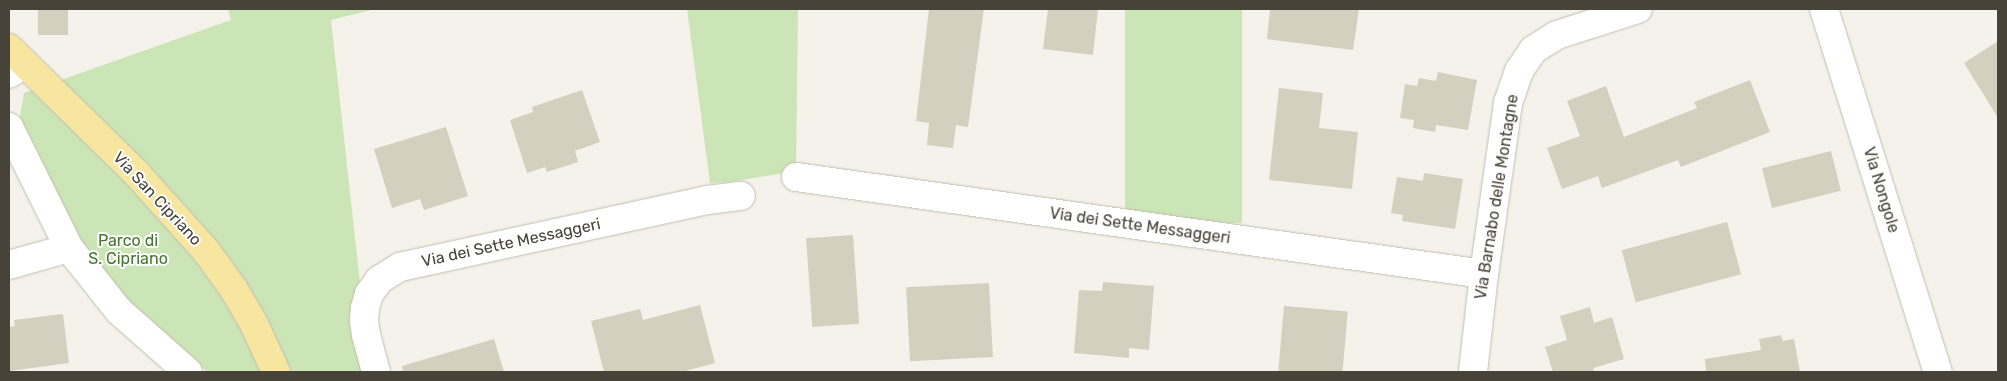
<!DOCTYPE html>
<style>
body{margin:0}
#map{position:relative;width:2007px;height:381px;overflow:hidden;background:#f4f2ea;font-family:Rubik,sans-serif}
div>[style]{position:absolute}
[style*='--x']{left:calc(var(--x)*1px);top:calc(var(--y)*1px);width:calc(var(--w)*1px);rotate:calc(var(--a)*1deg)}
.green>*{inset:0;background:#cce5b6;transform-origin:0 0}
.building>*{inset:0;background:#d5cfc0;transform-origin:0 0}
.roads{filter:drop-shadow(0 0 1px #c2bdb0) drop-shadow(0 0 1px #c2bdb0)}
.minor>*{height:28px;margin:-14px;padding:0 14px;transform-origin:14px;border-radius:14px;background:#fff}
.major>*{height:28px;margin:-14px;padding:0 14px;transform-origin:14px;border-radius:14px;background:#f7e6a0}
span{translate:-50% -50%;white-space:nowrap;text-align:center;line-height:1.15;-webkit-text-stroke:4px #fff;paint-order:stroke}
.street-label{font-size:16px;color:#484339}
.park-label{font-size:16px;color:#44762f}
.frame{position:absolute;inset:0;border:10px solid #484339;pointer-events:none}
</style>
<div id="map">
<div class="green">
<i style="clip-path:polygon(228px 9px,375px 9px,331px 20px,362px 301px,377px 372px,207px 372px,116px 291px,96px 266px,64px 213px,19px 122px,24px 93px,231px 20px)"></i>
<i style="clip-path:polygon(687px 9px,798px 9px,796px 171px,730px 182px,710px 183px)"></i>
<i style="left:1125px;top:9px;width:117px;height:214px"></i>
</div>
<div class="building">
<i style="left:38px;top:9px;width:30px;height:26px"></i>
<i style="clip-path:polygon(929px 9px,984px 9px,968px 127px,956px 125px,953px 148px,927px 145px,929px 123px,916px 121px)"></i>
<i style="clip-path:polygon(1048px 9px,1098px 9px,1093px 55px,1043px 49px)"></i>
<i style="clip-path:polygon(1270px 9px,1359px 9px,1353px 50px,1267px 39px)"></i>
<i style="clip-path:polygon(1998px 41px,1998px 118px,1964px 63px)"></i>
<i style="clip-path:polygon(1438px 72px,1477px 80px,1468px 130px,1436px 125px,1435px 132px,1413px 128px,1414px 120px,1400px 118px,1405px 84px,1417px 86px,1419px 78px,1436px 81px)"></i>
<i style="clip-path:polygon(1750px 80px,1770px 132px,1681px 167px,1678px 160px,1602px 188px,1598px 176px,1562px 189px,1547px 148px,1580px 136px,1567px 101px,1606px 86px,1624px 137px,1697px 108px,1694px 102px)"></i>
<i style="clip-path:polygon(1279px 88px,1323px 93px,1319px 128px,1358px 132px,1352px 189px,1269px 180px)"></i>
<i style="clip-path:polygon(582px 90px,600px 142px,575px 151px,578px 162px,547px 172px,545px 167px,527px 173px,510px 120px,533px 112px,532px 107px)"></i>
<i style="clip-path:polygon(446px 127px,468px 196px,424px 210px,420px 199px,392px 208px,374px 149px)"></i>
<i style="left:1831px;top:151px;width:41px;height:71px;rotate:76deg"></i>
<i style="clip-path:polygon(1424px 173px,1463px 179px,1455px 229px,1402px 221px,1403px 215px,1391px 213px,1397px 177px,1423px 181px)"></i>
<i style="left:1727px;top:222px;width:54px;height:109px;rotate:75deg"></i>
<i style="left:853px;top:235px;width:89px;height:47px;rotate:86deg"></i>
<i style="clip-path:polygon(1103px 282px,1154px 286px,1149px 350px,1129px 348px,1129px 358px,1074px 353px,1079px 290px,1102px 291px)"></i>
<i style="left:989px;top:283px;width:74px;height:83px;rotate:87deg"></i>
<i style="clip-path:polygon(700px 305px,715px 363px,682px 372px,604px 372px,591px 321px,640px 309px,643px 320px)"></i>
<i style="left:1284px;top:306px;width:64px;height:66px;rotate:5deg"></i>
<i style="clip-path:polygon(1590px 307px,1594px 323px,1612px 317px,1624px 359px,1593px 368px,1594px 372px,1553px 372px,1545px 347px,1567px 340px,1560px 316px)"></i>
<i style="clip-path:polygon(63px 314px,69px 363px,9px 371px,9px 327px,15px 326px,14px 320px)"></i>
<i style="clip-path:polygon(1781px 335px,1783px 341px,1794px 339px,1800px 372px,1706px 372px,1705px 359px,1761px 350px,1759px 339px)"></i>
<i style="clip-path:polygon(494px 339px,504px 372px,403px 372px,402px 366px)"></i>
</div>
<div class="roads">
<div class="minor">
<i style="--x:1824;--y:9;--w:380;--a:72.6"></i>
<i style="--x:9;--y:74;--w:19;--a:-32"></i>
<i style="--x:9;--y:127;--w:135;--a:63.6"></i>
<i style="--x:69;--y:248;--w:80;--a:51.6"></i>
<i style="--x:119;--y:311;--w:92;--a:41.5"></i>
<i style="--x:796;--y:177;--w:695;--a:8.03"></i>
<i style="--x:9;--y:265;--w:62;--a:-15.8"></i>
<i style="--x:376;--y:372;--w:38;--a:-105"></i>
<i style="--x:366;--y:335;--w:15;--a:-98"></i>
<i style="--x:364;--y:320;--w:12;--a:-85"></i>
<i style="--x:365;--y:308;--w:15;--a:-74"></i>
<i style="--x:369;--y:294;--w:17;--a:-54"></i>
<i style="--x:379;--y:280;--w:25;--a:-32"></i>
<i style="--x:400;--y:267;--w:314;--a:-12.3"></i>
<i style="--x:707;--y:200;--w:34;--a:-7"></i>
<i style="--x:1473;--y:372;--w:99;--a:-83.6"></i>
<i style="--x:1484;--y:274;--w:173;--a:-82"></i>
<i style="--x:1508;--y:103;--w:34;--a:-71"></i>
<i style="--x:1519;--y:71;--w:25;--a:-56"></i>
<i style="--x:1533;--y:50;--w:28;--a:-32"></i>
<i style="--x:1557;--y:35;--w:85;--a:-17.8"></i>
</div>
<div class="major">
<i style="--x:9;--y:48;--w:180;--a:44.5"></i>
<i style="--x:137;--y:174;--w:103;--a:48.1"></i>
<i style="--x:206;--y:251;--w:46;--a:53.9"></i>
<i style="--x:233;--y:288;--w:42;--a:59.7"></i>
<i style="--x:254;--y:324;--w:53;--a:65.4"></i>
</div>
</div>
<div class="street-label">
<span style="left:1881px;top:190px;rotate:73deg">Via Nongole</span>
<span style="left:1497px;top:197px;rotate:-81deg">Via Barnabo delle Montagne</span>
<span style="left:157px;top:199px;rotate:47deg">Via San Cipriano</span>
<span style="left:1140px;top:226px;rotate:8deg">Via dei Sette Messaggeri</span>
<span style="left:511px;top:243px;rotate:-12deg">Via dei Sette Messaggeri</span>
</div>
<div class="park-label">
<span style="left:128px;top:250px">Parco di<br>S. Cipriano</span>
</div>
<div class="frame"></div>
</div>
